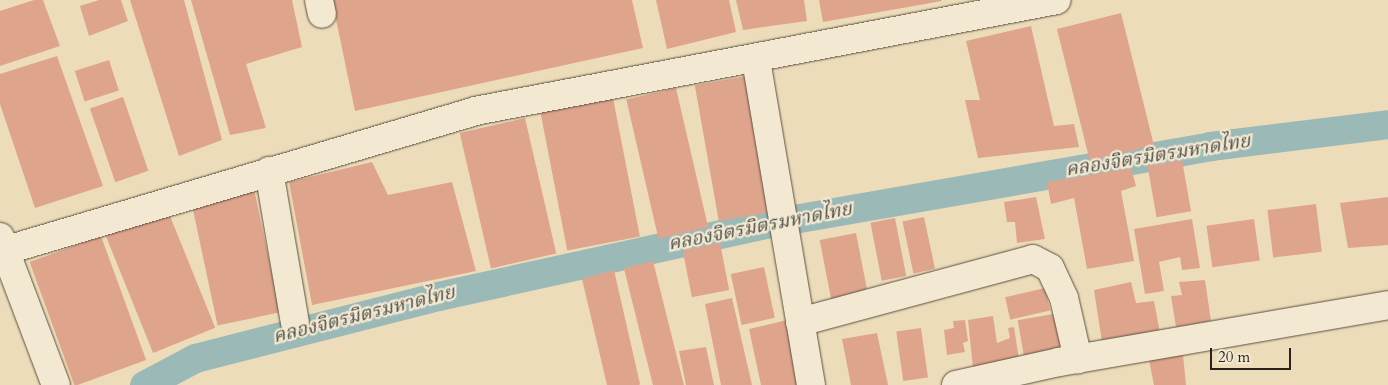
<!DOCTYPE html>
<meta charset="utf-8">
<style>
body{margin:0}
#map{position:relative;width:1388px;height:385px;overflow:hidden;background:#eddcb9;font-family:Cardo,"Noto Serif Thai",serif}
div>[style]{position:absolute}
[style*='--x']{left:calc(var(--x)*1px);top:calc(var(--y)*1px);width:calc(var(--w)*1px);rotate:calc(var(--a)*1deg)}
.canal>*{height:29px;margin:-14.5px;padding:0 14.5px;transform-origin:14.5px;border-radius:14.5px;background:#9bbab7}
.building>*{inset:0;background:#dfa58c;transform-origin:0 0}
.roads{filter:drop-shadow(0 0 1px #5b5041) drop-shadow(0 0 1px #5b5041)}
.minor>*{height:28px;margin:-14px;padding:0 14px;transform-origin:14px;border-radius:14px;background:#f3e8d2}
span{translate:-50% -50%;white-space:nowrap;text-align:center;line-height:1.15;-webkit-text-stroke:4.5px #f3e8d2;paint-order:stroke}
.water-label{font-size:19px;color:#4c4f48;font-style:italic}
.scale{position:absolute;left:1210px;top:348px;width:81px;height:22px;box-sizing:border-box;border:2px solid #2a2119;border-top:0;padding-left:6px;font-size:15px;line-height:18px;white-space:nowrap;color:#2a2119;-webkit-text-stroke:4px #f3e8d2;paint-order:stroke}
</style>
<div id="map">
<div class="canal">
<i style="--x:144;--y:385;--w:58;--a:-27.9"></i>
<i style="--x:195;--y:358;--w:251;--a:-14.3"></i>
<i style="--x:438;--y:296;--w:335;--a:-12.4"></i>
<i style="--x:765;--y:224;--w:452;--a:-9.9"></i>
<i style="--x:1210;--y:146;--w:179;--a:-7"></i>
</div>
<div class="building">
<i style="clip-path:polygon(34px 0,43px 0,60px 46px,0 66px,0 11px)"></i>
<i style="clip-path:polygon(99px 0,121px 0,128px 21px,89px 36px,80px 6px)"></i>
<i style="clip-path:polygon(130px 0,184px 0,222px 140px,179px 156px)"></i>
<i style="clip-path:polygon(191px 0,292px 0,302px 47px,246px 64px,266px 128px,230px 135px)"></i>
<i style="clip-path:polygon(332px 0,632px 0,643px 48px,355px 111px)"></i>
<i style="clip-path:polygon(656px 0,729px 0,736px 32px,667px 49px)"></i>
<i style="clip-path:polygon(736px 0,804px 0,807px 21px,743px 30px)"></i>
<i style="clip-path:polygon(819px 0,941px 0,942px 1px,823px 22px)"></i>
<i style="left:1121px;top:13px;width:136px;height:66px;rotate:76deg"></i>
<i style="clip-path:polygon(1031px 26px,1054px 126px,1074px 124px,1079px 147px,978px 158px,965px 100px,980px 100px,966px 41px)"></i>
<i style="clip-path:polygon(57px 56px,103px 186px,35px 208px,0 104px,0 74px)"></i>
<i style="left:109px;top:60px;width:32px;height:36px;rotate:72deg"></i>
<i style="left:747px;top:76px;width:138px;height:53px;rotate:80deg"></i>
<i style="left:676px;top:88px;width:143px;height:51px;rotate:77deg"></i>
<i style="left:123px;top:97px;width:78px;height:35px;rotate:71deg"></i>
<i style="left:613px;top:98px;width:141px;height:74px;rotate:79deg"></i>
<i style="left:525px;top:118px;width:139px;height:67px;rotate:77deg"></i>
<i style="left:1182px;top:160px;width:52px;height:35px;rotate:80deg"></i>
<i style="clip-path:polygon(372px 162px,388px 195px,452px 182px,476px 271px,312px 305px,289px 182px)"></i>
<i style="clip-path:polygon(1131px 168px,1136px 186px,1121px 191px,1134px 261px,1087px 269px,1074px 198px,1051px 204px,1047px 182px)"></i>
<i style="left:254px;top:189px;width:126px;height:64px;rotate:78deg"></i>
<i style="clip-path:polygon(1036px 197px,1045px 239px,1017px 243px,1015px 222px,1007px 222px,1004px 202px)"></i>
<i style="clip-path:polygon(1388px 197px,1388px 245px,1348px 248px,1340px 203px)"></i>
<i style="left:1316px;top:204px;width:48px;height:49px;rotate:83deg"></i>
<i style="left:168px;top:211px;width:126px;height:67px;rotate:68deg"></i>
<i style="left:924px;top:217px;width:53px;height:22px;rotate:78deg"></i>
<i style="left:895px;top:218px;width:59px;height:25px;rotate:79deg"></i>
<i style="clip-path:polygon(1192px 219px,1200px 268px,1182px 270px,1180px 257px,1159px 262px,1164px 291px,1145px 294px,1134px 229px)"></i>
<i style="left:1254px;top:219px;width:42px;height:48px;rotate:82deg"></i>
<i style="left:856px;top:233px;width:63px;height:37px;rotate:79deg"></i>
<i style="left:101px;top:236px;width:132px;height:76px;rotate:70deg"></i>
<i style="left:720px;top:243px;width:48px;height:38px;rotate:79deg"></i>
<i style="left:653px;top:261px;width:128px;height:30px;rotate:76deg"></i>
<i style="left:764px;top:267px;width:52px;height:34px;rotate:78deg"></i>
<i style="clip-path:polygon(614px 270px,640px 384px,639px 385px,607px 385px,582px 279px)"></i>
<i style="clip-path:polygon(1205px 280px,1211px 321px,1176px 327px,1171px 296px,1182px 295px,1179px 282px)"></i>
<i style="clip-path:polygon(1131px 282px,1136px 303px,1154px 301px,1160px 333px,1102px 342px,1094px 290px)"></i>
<i style="left:1045px;top:288px;width:23px;height:41px;rotate:77deg"></i>
<i style="clip-path:polygon(732px 298px,752px 385px,721px 385px,705px 304px)"></i>
<i style="left:1059px;top:313px;width:39px;height:42px;rotate:80deg"></i>
<i style="clip-path:polygon(993px 316px,997px 343px,1010px 338px,1008px 328px,1014px 327px,1019px 360px,973px 368px,968px 320px)"></i>
<i style="clip-path:polygon(787px 320px,798px 385px,761px 385px,749px 329px)"></i>
<i style="clip-path:polygon(965px 320px,968px 341px,963px 343px,965px 352px,947px 355px,944px 330px,954px 328px,953px 321px)"></i>
<i style="left:921px;top:328px;width:50px;height:25px;rotate:82deg"></i>
<i style="clip-path:polygon(877px 333px,888px 385px,851px 385px,842px 339px)"></i>
<i style="clip-path:polygon(706px 347px,714px 385px,686px 385px,679px 351px)"></i>
<i style="clip-path:polygon(1183px 355px,1186px 385px,1154px 385px,1149px 360px)"></i>
</div>
<div class="roads">
<div class="minor">
<i style="--x:319;--y:0;--w:14;--a:78"></i>
<i style="--x:756;--y:60;--w:330;--a:80.4"></i>
<i style="--x:269;--y:171;--w:154;--a:80.3"></i>
<i style="--x:0;--y:237;--w:158;--a:69.3"></i>
<i style="--x:0;--y:252;--w:495;--a:-16.5"></i>
<i style="--x:475;--y:111;--w:592;--a:-10.8"></i>
<i style="--x:800;--y:322;--w:241;--a:-15.1"></i>
<i style="--x:1033;--y:259;--w:19;--a:28"></i>
<i style="--x:1050;--y:268;--w:33;--a:65"></i>
<i style="--x:1064;--y:298;--w:63;--a:77.1"></i>
<i style="--x:956;--y:385;--w:106;--a:-12.6"></i>
<i style="--x:1059;--y:362;--w:334;--a:-9.8"></i>
</div>
</div>
<div class="water-label">
<span style="left:1158px;top:156px;rotate:-9deg">คลองจิตรมิตรมหาดไทย</span>
<span style="left:760px;top:227px;rotate:-11deg">คลองจิตรมิตรมหาดไทย</span>
<span style="left:364px;top:315px;rotate:-14deg">คลองจิตรมิตรมหาดไทย</span>
</div>
<div class="scale">20 m</div>
</div>
